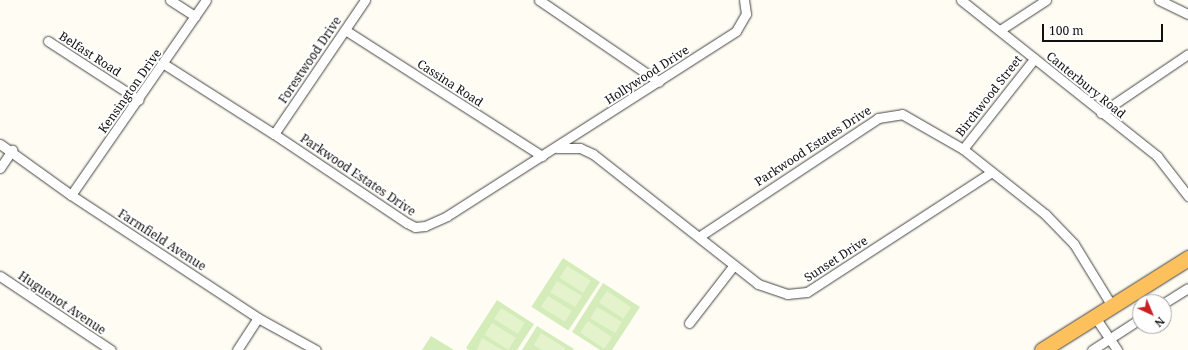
<!DOCTYPE html>
<style>
body{margin:0}
#map{position:relative;width:1188px;height:350px;overflow:hidden;background:#fffdf3;font-family:"Noto Serif",serif}
div>[style]{position:absolute}
[style*='--x']{left:calc(var(--x)*1px);top:calc(var(--y)*1px);width:calc(var(--w)*1px);rotate:calc(var(--a)*1deg)}
.green>*{inset:0;background:#d3ecba;transform-origin:0 0}
.pitch>*{inset:0;background:#e5f3cc;transform-origin:0 0}
.roads{filter:drop-shadow(0 0 1px #434343) drop-shadow(0 0 1px #434343)}
.minor>*{height:9px;margin:-4.5px;padding:0 4.5px;transform-origin:4.5px;border-radius:4.5px;background:#fff}
.trunk>*{height:15px;margin:-7.5px;padding:0 7.5px;transform-origin:7.5px;border-radius:7.5px;background:#fcc05d}
span{translate:-50% -50%;white-space:nowrap;text-align:center;line-height:1.15;-webkit-text-stroke:4px #fff;paint-order:stroke}
.street-label{font-size:12px;color:#101010}
.north{position:absolute;left:1132px;top:294px;width:40px;height:40px;box-sizing:border-box;background:#fff;border:1px solid #9f9f9f;border-radius:50%;rotate:136deg;font-size:11px;font-weight:700;line-height:16px;text-align:center;color:#101010}
.north::after{content:'';display:block;margin:auto;width:14px;height:18px;background:#c92024;clip-path:polygon(50% 0,100% 100%,50% 72%,0 100%)}
.scale{position:absolute;left:1042px;top:24px;width:121px;height:18px;box-sizing:border-box;border:2px solid #101010;border-top:0;padding-left:5px;font-size:12px;line-height:14px;white-space:nowrap;color:#101010;-webkit-text-stroke:3px #fff;paint-order:stroke}
</style>
<div id="map">
<div class="green">
<i style="left:563px;top:258px;width:44px;height:58px;rotate:33deg"></i>
<i style="clip-path:polygon(603px 283px,640px 307px,612px 350px,600px 350px,572px 332px)"></i>
<i style="clip-path:polygon(497px 300px,534px 324px,517px 350px,469px 350px,466px 348px)"></i>
<i style="clip-path:polygon(537px 326px,574px 349px,573px 350px,522px 350px)"></i>
<i style="clip-path:polygon(431px 336px,454px 350px,422px 350px)"></i>
</div>
<div class="pitch">
<i style="left:567px;top:266px;width:28px;height:14px;rotate:32deg"></i>
<i style="left:557px;top:281px;width:29px;height:13px;rotate:31deg"></i>
<i style="left:607px;top:291px;width:29px;height:14px;rotate:34deg"></i>
<i style="left:548px;top:296px;width:28px;height:13px;rotate:32deg"></i>
<i style="left:597px;top:307px;width:29px;height:13px;rotate:31deg"></i>
<i style="left:501px;top:308px;width:28px;height:13px;rotate:32deg"></i>
<i style="left:588px;top:321px;width:29px;height:14px;rotate:34deg"></i>
<i style="left:492px;top:323px;width:28px;height:14px;rotate:32deg"></i>
<i style="clip-path:polygon(541px 333px,565px 348px,564px 350px,542px 350px,534px 345px)"></i>
<i style="clip-path:polygon(482px 338px,502px 350px,477px 350px)"></i>
</div>
<div class="roads">
<div class="minor">
<i style="--x:170;--y:0;--w:30;--a:33"></i>
<i style="--x:539;--y:0;--w:145;--a:34.3"></i>
<i style="--x:961;--y:0;--w:251;--a:38.5"></i>
<i style="--x:1157;--y:156;--w:51;--a:52.2"></i>
<i style="--x:1159;--y:0;--w:32;--a:26"></i>
<i style="--x:345;--y:30;--w:234;--a:32.6"></i>
<i style="--x:1000;--y:30;--w:55;--a:-33.1"></i>
<i style="--x:48;--y:41;--w:108;--a:33"></i>
<i style="--x:164;--y:64;--w:130;--a:32.5"></i>
<i style="--x:274;--y:134;--w:160;--a:33.8"></i>
<i style="--x:407;--y:223;--w:9;--a:27"></i>
<i style="--x:415;--y:227;--w:10;--a:-6"></i>
<i style="--x:425;--y:226;--w:24;--a:-24"></i>
<i style="--x:447;--y:216;--w:343;--a:-32.6"></i>
<i style="--x:736;--y:31;--w:20;--a:-60"></i>
<i style="--x:746;--y:14;--w:14;--a:-98"></i>
<i style="--x:1101;--y:113;--w:105;--a:-34.1"></i>
<i style="--x:274;--y:134;--w:162;--a:-55.8"></i>
<i style="--x:0;--y:144;--w:87;--a:35.7"></i>
<i style="--x:71;--y:195;--w:224;--a:33.3"></i>
<i style="--x:258;--y:318;--w:66;--a:28.9"></i>
<i style="--x:557;--y:148;--w:23;--a:0"></i>
<i style="--x:580;--y:148;--w:14;--a:25"></i>
<i style="--x:593;--y:154;--w:210;--a:38.2"></i>
<i style="--x:758;--y:284;--w:31;--a:19"></i>
<i style="--x:787;--y:294;--w:20;--a:-6"></i>
<i style="--x:807;--y:292;--w:218;--a:-33"></i>
<i style="--x:963;--y:149;--w:115;--a:-51.7"></i>
<i style="--x:0;--y:168;--w:22;--a:-56"></i>
<i style="--x:71;--y:195;--w:237;--a:-55.3"></i>
<i style="--x:700;--y:236;--w:214;--a:-33.5"></i>
<i style="--x:878;--y:118;--w:24;--a:-9"></i>
<i style="--x:902;--y:114;--w:70;--a:29.8"></i>
<i style="--x:963;--y:149;--w:105;--a:38.4"></i>
<i style="--x:1045;--y:214;--w:42;--a:46"></i>
<i style="--x:1074;--y:244;--w:73;--a:58.5"></i>
<i style="--x:0;--y:276;--w:133;--a:33.7"></i>
<i style="--x:1164;--y:303;--w:28;--a:-32"></i>
<i style="--x:1095;--y:317;--w:40;--a:56"></i>
<i style="--x:689;--y:323;--w:73;--a:-52.2"></i>
<i style="--x:237;--y:350;--w:38;--a:-57"></i>
<i style="--x:1092;--y:350;--w:57;--a:-32.9"></i>
</div>
<div class="trunk">
<i style="--x:1042;--y:350;--w:173;--a:-32.2"></i>
</div>
</div>
<div class="street-label">
<span style="left:90px;top:54px;rotate:33deg">Belfast Road</span>
<span style="left:310px;top:60px;rotate:-56deg">Forestwood Drive</span>
<span style="left:647px;top:75px;rotate:-33deg">Hollywood Drive</span>
<span style="left:450px;top:83px;rotate:33deg">Cassina Road</span>
<span style="left:1086px;top:85px;rotate:39deg">Canterbury Road</span>
<span style="left:130px;top:91px;rotate:-55deg">Kensington Drive</span>
<span style="left:989px;top:96px;rotate:-52deg">Birchwood Street</span>
<span style="left:813px;top:146px;rotate:-33deg">Parkwood Estates Drive</span>
<span style="left:358px;top:175px;rotate:34deg">Parkwood Estates Drive</span>
<span style="left:162px;top:240px;rotate:33deg">Farmfield Avenue</span>
<span style="left:836px;top:259px;rotate:-33deg">Sunset Drive</span>
<span style="left:62px;top:303px;rotate:34deg">Huguenot Avenue</span>
</div>
<div class="north">N</div>
<div class="scale">100 m</div>
</div>
